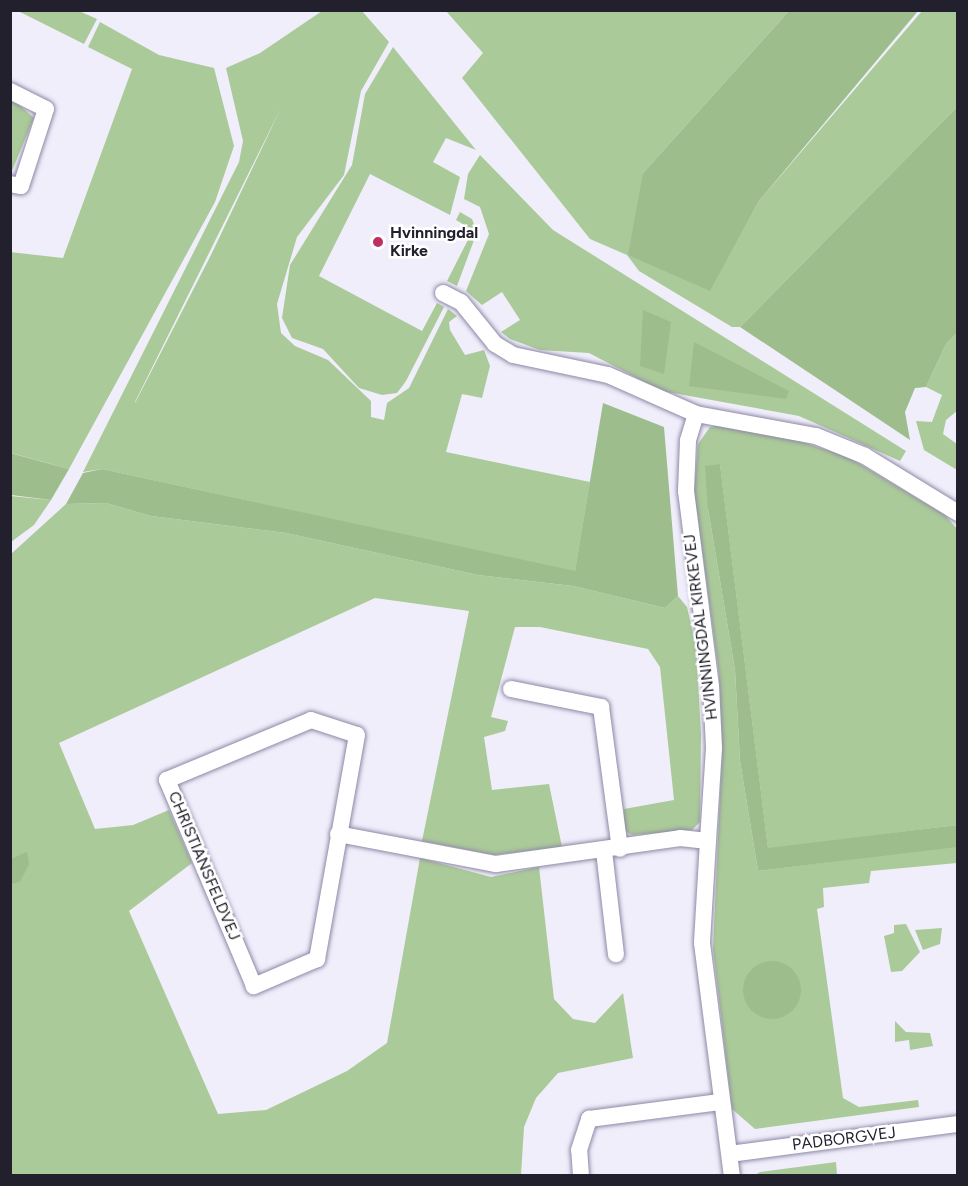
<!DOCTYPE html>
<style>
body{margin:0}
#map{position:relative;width:968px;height:1186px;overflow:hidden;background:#f0eefb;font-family:Figtree,sans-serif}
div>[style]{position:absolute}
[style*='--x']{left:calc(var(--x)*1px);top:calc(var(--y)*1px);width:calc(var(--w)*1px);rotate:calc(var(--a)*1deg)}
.green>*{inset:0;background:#abca99}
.forest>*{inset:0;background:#9ebd8c}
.round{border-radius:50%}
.roads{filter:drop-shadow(0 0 2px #8e88a6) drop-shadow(0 0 2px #8e88a6)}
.street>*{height:16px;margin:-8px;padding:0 8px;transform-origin:8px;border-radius:8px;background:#fff}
.dots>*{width:16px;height:16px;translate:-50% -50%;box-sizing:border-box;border:3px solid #fff;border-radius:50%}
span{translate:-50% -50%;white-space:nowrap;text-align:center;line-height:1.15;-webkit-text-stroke:5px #fff;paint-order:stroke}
.poi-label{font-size:16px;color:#22202c;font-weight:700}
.left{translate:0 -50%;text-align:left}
.street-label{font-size:16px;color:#22202c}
.frame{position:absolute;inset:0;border:12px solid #22202c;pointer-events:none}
</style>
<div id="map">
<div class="green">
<i style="clip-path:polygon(18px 11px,79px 11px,97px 19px,84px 44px)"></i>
<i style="clip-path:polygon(evenodd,322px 11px,362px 11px,389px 42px,361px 91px,344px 175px,297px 237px,277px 304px,281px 333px,295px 346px,328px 360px,371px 401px,371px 417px,384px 420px,387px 403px,409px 388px,448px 309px,457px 316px,449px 322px,450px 330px,465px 355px,484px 350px,490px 366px,482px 398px,462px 394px,446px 452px,590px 482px,575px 572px,102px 469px,83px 472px,239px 162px,243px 141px,226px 68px,260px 53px,322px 11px,281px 108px,211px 255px,135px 403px,135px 402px,281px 108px)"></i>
<i style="clip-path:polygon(446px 11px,789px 11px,643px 173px,710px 290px,759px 201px,922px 11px,957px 11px,957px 107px,740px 327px,732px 327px,639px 271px,627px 255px,590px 239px,462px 78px,483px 53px)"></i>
<i style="clip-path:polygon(100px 22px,159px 55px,214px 68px,234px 146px,215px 202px,69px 469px,11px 453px,10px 252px,63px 258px,132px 69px,88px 47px)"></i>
<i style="clip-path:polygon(393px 47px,476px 150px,446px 138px,433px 162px,460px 177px,450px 215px,370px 174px,319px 276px,422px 331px,437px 303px,444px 307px,406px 381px,397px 393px,382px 395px,359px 388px,323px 349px,292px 338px,282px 318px,290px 265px,352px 165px,365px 94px)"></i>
<i style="clip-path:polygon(11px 98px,34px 118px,11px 173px)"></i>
<i style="clip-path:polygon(480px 155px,553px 230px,906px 451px,900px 461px,799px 416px,662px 391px,589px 353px,540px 350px,510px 339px,501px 332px,520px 320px,502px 292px,482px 305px,466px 291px,489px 234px,480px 207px,464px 199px,468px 174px)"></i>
<i style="clip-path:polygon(460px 212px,472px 219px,477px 232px,457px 286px,447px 281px,473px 230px,456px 220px)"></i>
<i style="clip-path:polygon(957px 333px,957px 411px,946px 420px,943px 434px,957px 444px,957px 470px,924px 450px,916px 421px,932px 422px,942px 395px,926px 387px,946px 344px)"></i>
<i style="clip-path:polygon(721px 425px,784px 436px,848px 457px,945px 515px,957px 529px,957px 825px,768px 849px,720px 465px,708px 509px,735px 670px,740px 761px,758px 871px,957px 846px,957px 863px,871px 871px,869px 883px,823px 888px,824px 907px,817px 909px,843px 1098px,859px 1107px,918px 1100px,919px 1107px,755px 1129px,732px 1109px,713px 949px,722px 750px,719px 674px,694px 491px,698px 444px,710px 427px)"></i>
<i style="clip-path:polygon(11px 496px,51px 500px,34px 525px,11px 542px)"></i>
<i style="clip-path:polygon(106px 503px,151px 516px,286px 533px,478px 575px,573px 586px,665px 608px,678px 596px,687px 607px,696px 646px,701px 734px,700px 822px,692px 830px,632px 835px,623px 830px,624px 809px,674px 800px,660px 667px,648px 649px,540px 627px,515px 627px,491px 717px,508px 721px,505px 731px,484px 737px,492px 790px,549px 784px,562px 847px,494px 855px,422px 841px,469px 611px,375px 598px,59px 743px,95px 829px,133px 825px,169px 810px,192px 863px,129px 911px,218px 1114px,266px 1110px,347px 1071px,387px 1043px,420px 858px,491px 877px,539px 867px,554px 999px,573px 1019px,595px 1023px,623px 993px,633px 1058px,558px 1073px,536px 1098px,524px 1127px,521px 1175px,11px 1176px,11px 554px,66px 504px)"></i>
<i style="clip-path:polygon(906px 924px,920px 952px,902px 971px,891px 972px,884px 936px,894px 933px,894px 925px)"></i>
<i style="clip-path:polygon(942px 928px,940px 944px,923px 950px,915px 930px)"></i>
<i style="clip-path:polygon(895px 1021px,906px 1032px,930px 1033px,933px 1046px,910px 1050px,909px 1040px,895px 1042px)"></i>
<i style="clip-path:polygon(836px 1162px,837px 1175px,755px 1175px,760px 1172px)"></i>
</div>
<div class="forest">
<i style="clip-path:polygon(789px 11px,918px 11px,759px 201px,710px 291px,628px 255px,643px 173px)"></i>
<i style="clip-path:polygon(957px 107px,957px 333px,946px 344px,926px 387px,915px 388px,905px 412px,910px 440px,740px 327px)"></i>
<i style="clip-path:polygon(643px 310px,671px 322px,664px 374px,640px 366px)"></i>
<i style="clip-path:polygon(694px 342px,789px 391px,786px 399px,689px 386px)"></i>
<i style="clip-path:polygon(603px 403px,664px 427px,678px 596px,665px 608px,573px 586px,478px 575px,286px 533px,151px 516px,106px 503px,66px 504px,83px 473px,102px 469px,575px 571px)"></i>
<i style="clip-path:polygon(10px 453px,69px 469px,51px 500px,11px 495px)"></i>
<i style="clip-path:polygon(720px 464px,768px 848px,957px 825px,957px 847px,758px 871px,740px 761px,735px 670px,708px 509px,705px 466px)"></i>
<i style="clip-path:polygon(27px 852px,29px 864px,20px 882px,11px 884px,11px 859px)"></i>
<i class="round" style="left:743px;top:961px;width:58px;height:58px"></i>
</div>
<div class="roads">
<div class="street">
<i style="--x:10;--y:91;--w:40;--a:26.6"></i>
<i style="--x:46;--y:109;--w:81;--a:108"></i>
<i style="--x:21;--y:186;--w:11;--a:-170"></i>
<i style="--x:443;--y:293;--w:20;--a:27"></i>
<i style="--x:461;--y:302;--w:54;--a:51"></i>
<i style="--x:495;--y:344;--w:21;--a:31"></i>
<i style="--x:513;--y:355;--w:97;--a:11.9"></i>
<i style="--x:608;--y:375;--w:96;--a:23.9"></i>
<i style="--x:696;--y:414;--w:122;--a:10.4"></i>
<i style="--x:816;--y:436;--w:53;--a:22.2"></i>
<i style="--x:865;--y:456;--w:109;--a:31.5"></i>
<i style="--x:696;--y:414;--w:28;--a:107"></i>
<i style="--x:688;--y:441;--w:50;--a:92.3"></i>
<i style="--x:686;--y:491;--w:197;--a:82.7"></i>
<i style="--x:711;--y:686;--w:62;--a:87.2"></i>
<i style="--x:714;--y:748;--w:93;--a:93.7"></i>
<i style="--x:511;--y:689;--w:92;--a:11.3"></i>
<i style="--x:601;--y:707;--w:143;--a:82.4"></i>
<i style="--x:311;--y:720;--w:48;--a:18.1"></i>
<i style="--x:357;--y:735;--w:228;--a:100.1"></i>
<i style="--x:317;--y:959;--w:69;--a:156.8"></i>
<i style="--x:254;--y:986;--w:224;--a:-112.9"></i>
<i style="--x:167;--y:780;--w:156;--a:-22.6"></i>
<i style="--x:338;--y:834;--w:161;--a:10.8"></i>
<i style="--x:496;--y:864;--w:186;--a:-8"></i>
<i style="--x:680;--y:838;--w:28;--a:6"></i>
<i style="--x:708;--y:841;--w:102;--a:93.4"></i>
<i style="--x:702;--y:943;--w:235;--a:82.7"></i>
<i style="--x:604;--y:851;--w:104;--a:83.4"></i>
<i style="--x:730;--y:1154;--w:230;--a:-7.5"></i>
<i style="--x:581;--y:1176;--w:26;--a:-94"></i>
<i style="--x:579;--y:1150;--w:33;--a:-72"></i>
<i style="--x:589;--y:1119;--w:132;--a:-7.4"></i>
</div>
</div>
<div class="dots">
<i style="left:378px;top:242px;background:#bc3064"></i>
</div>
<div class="poi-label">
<span class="left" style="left:390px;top:242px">Hvinningdal<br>Kirke</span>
</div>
<div class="street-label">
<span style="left:701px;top:627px;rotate:-97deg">HVINNINGDAL KIRKEVEJ</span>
<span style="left:204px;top:866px;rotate:67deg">CHRISTIANSFELDVEJ</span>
<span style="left:844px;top:1139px;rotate:-7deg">PADBORGVEJ</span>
</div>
<div class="frame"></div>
</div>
